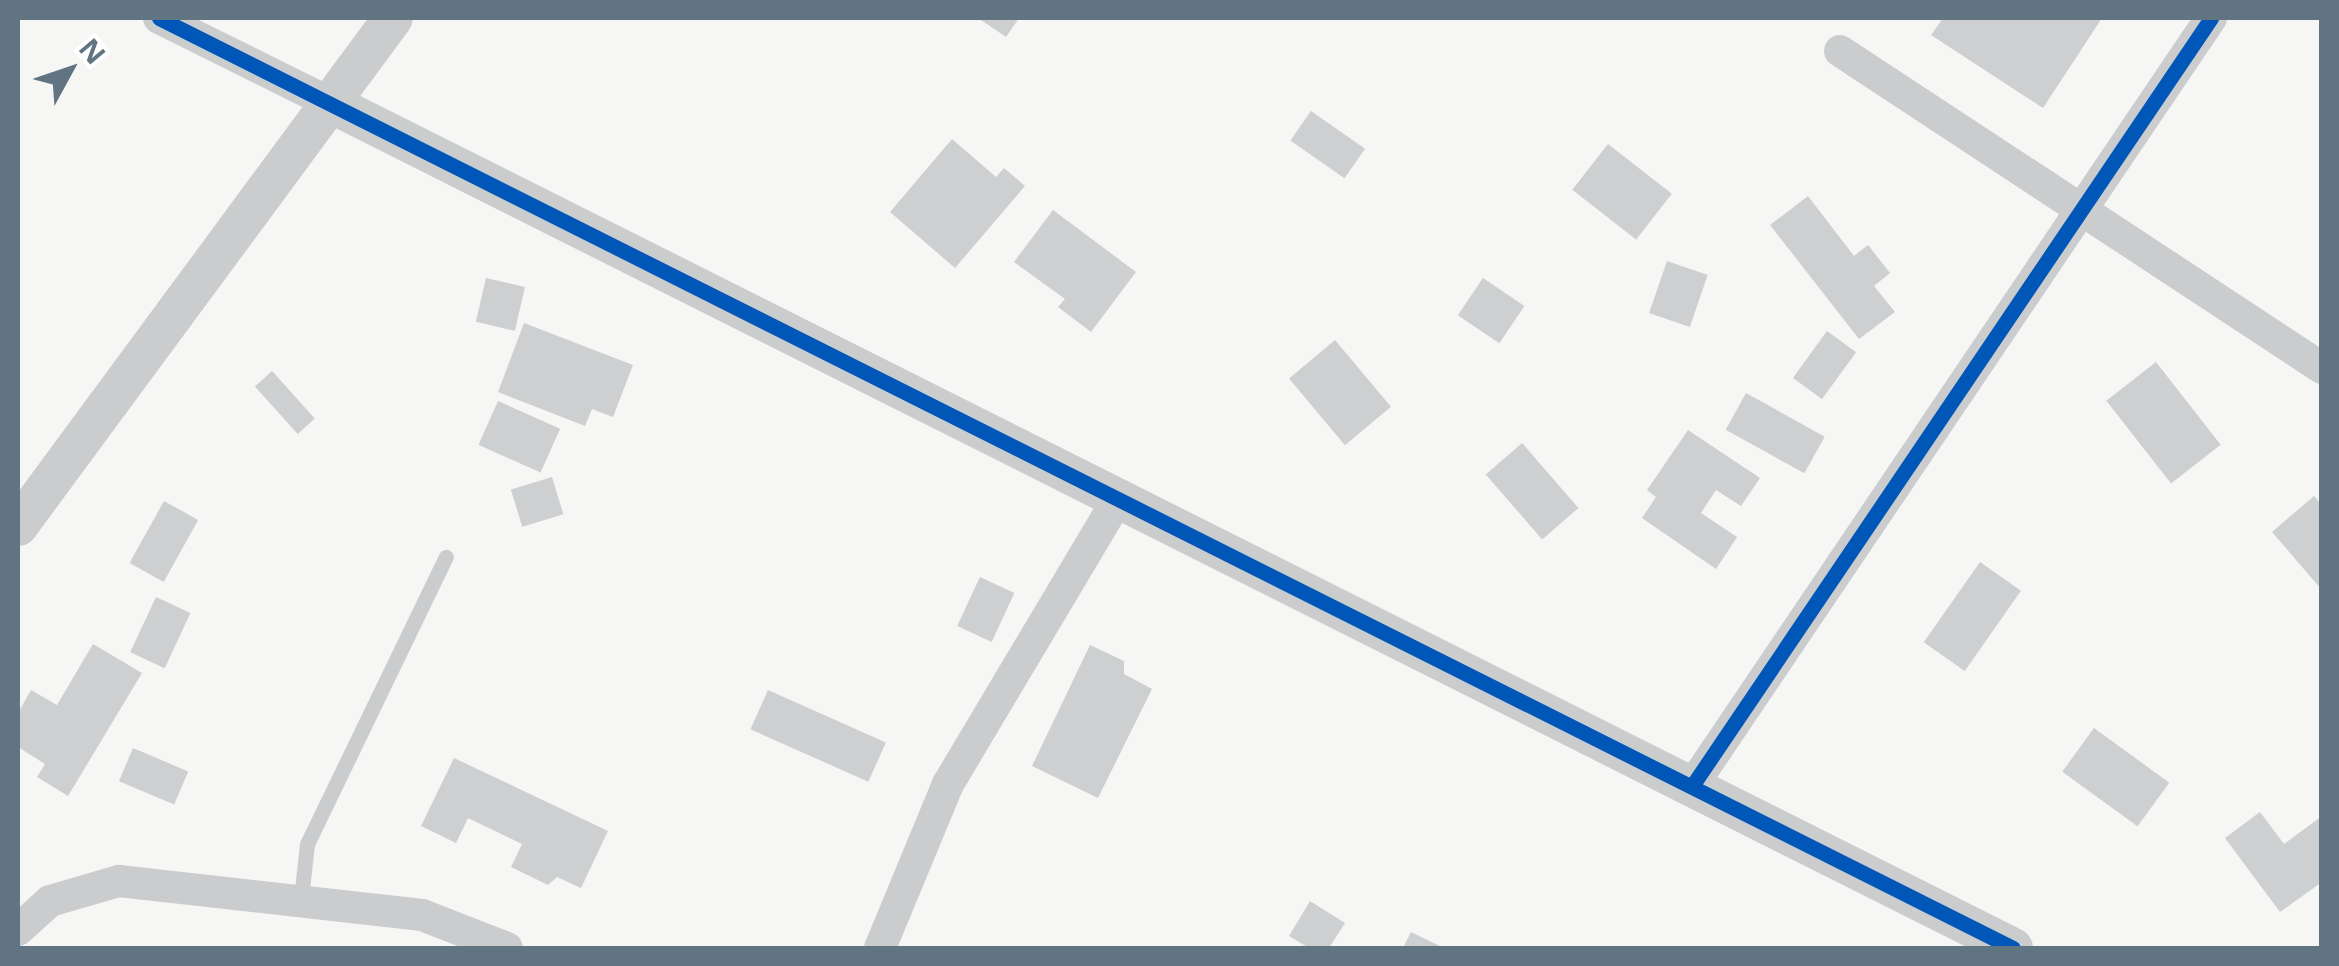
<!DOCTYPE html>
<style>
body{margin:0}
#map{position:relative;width:2339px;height:966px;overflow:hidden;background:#f6f6f5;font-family:"Noto Sans",sans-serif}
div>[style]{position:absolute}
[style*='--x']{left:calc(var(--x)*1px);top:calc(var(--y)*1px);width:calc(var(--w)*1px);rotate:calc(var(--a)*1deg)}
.building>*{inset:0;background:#cdcfd0;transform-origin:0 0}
.service>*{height:15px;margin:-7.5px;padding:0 7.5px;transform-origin:7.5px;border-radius:7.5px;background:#cbcccd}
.minor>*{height:32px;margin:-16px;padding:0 16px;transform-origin:16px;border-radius:16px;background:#cbcccd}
.tertiary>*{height:40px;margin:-20px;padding:0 20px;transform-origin:20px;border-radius:20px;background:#cbcccd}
.cycleway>*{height:15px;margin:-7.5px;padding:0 7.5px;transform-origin:7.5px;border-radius:7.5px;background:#0057b8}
span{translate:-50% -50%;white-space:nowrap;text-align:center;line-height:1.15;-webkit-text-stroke:10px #fff;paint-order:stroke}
.frame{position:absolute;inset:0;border:20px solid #607581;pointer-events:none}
.north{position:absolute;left:20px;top:20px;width:100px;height:100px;-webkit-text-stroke:8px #fff;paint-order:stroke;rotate:50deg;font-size:28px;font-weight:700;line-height:40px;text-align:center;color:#607581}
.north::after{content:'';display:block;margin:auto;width:35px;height:45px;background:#607581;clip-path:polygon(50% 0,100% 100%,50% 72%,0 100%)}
</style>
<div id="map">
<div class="building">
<i style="clip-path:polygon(978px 18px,1019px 18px,1006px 37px)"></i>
<i style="clip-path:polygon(1943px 18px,2102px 18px,2043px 108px,1931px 35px)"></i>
<i style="left:1311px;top:111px;width:66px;height:36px;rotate:35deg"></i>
<i style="clip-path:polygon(952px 139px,996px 177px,1004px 168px,1025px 186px,955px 268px,890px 212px)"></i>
<i style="left:1608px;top:144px;width:81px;height:58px;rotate:38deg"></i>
<i style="clip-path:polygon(1808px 196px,1854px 256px,1868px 245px,1890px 273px,1874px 286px,1895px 312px,1859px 339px,1770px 225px)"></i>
<i style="clip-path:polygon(1053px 210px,1136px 272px,1091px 332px,1058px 307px,1065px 299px,1014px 262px)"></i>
<i style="left:1667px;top:261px;width:43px;height:55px;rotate:19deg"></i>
<i style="left:486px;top:278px;width:40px;height:45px;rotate:13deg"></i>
<i style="left:1483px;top:278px;width:50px;height:45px;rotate:34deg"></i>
<i style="clip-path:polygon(524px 323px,633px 365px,613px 417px,592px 409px,585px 426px,498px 392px)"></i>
<i style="left:1827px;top:331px;width:36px;height:58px;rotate:36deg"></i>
<i style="left:1335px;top:340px;width:87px;height:60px;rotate:50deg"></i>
<i style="left:2156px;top:362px;width:105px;height:63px;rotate:52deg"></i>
<i style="left:272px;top:371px;width:64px;height:23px;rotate:48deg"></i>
<i style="left:1746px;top:393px;width:90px;height:42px;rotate:29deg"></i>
<i style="left:498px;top:401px;width:68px;height:48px;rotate:24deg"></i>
<i style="clip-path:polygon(1688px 430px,1760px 478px,1741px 506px,1716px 490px,1701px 513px,1737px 537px,1716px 569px,1642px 518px,1656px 497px,1647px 490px)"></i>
<i style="left:1522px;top:443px;width:86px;height:48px;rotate:49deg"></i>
<i style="left:552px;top:477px;width:39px;height:43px;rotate:73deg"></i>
<i style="clip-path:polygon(2314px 496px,2322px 505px,2322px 590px,2272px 532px)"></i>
<i style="left:164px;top:501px;width:39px;height:71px;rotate:29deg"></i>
<i style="left:1980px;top:562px;width:50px;height:98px;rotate:35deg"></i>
<i style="left:980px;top:577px;width:38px;height:54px;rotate:25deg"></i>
<i style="left:156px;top:597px;width:38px;height:61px;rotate:25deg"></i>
<i style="clip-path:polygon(93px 644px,142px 673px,68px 796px,37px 777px,45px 764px,18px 747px,18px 713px,31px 690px,57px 705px)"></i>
<i style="clip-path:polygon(1090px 645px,1124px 661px,1124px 674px,1152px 689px,1098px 798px,1032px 766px)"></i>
<i style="left:768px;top:690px;width:129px;height:43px;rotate:24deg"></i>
<i style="left:2094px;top:728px;width:93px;height:54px;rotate:36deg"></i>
<i style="left:133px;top:748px;width:60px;height:36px;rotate:23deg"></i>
<i style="clip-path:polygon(454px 758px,608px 831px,581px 888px,557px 877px,548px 885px,511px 867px,522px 844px,468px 818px,456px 843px,421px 826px)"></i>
<i style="clip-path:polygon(2260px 812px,2284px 844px,2322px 816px,2322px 882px,2280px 912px,2225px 838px)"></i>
<i style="clip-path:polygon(1310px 901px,1345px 923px,1329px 948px,1309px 948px,1289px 936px)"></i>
<i style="clip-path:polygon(1411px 932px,1444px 948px,1403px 948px)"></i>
</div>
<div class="service">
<i style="--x:301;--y:899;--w:55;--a:-83.8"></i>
<i style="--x:307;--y:844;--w:319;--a:-64.2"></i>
</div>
<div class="minor">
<i style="--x:159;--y:18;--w:193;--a:26.4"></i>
<i style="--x:1840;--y:51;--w:577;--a:33.33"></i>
<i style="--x:1692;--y:786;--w:927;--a:-55.95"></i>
<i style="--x:18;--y:930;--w:43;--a:-42.2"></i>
<i style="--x:50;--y:901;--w:72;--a:-16.2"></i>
<i style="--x:119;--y:881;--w:305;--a:6.4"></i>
<i style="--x:422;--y:915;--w:91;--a:21.2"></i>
<i style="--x:880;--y:948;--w:178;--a:-67.5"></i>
<i style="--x:948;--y:784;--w:336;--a:-59.2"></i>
</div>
<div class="tertiary">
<i style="--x:332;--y:104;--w:1881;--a:26.66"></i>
<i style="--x:18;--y:526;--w:631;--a:-53.57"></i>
</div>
<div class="cycleway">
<i style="--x:159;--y:18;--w:2074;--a:26.64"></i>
<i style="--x:1692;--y:786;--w:927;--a:-55.95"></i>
</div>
<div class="frame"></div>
<div class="north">N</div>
</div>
